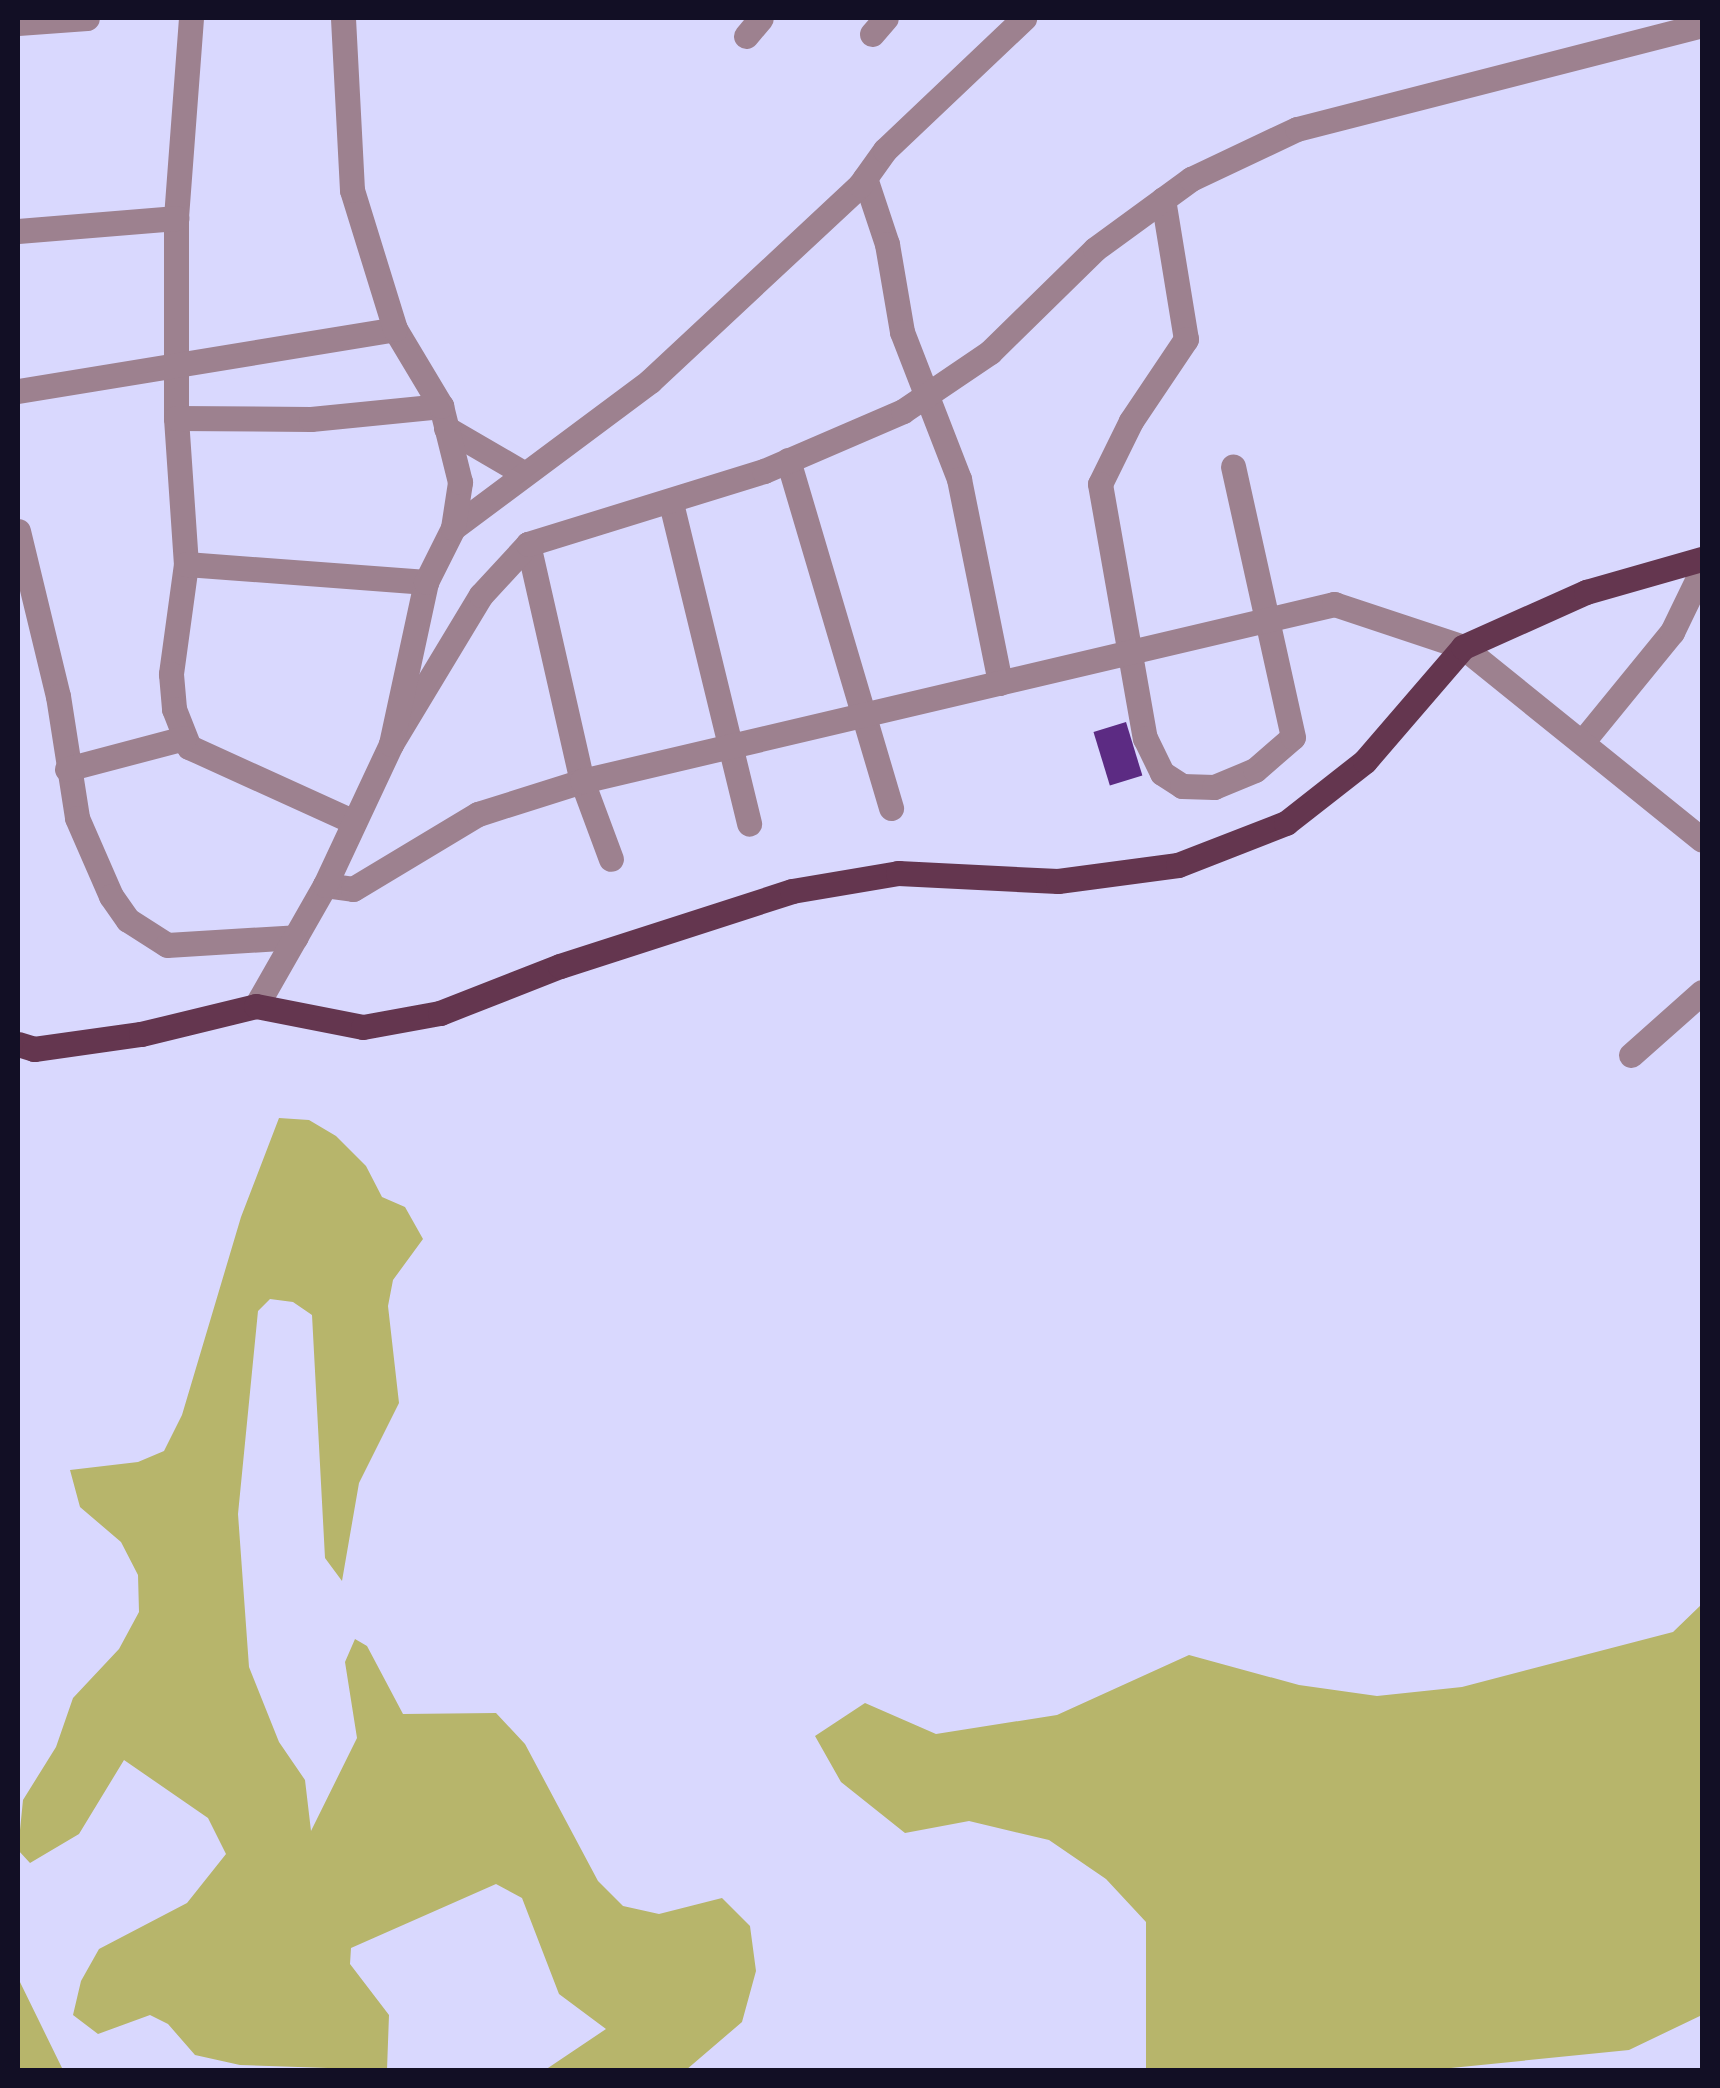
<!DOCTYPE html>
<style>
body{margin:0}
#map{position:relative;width:1720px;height:2088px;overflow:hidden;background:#d9d8fe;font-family:"Golos Text",sans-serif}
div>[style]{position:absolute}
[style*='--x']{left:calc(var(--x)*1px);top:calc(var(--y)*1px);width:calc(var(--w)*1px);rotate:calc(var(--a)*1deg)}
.green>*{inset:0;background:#b7b56b}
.building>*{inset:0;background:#5c2b83;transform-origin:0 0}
.minor>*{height:25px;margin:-12.5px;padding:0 12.5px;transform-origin:12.5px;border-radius:12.5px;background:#9d818f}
.major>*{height:25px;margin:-12.5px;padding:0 12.5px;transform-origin:12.5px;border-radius:12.5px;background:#64364f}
span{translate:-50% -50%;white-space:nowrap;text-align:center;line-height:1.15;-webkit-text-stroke:10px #e8e8f5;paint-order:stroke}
.frame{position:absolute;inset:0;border:20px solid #120f25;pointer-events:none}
</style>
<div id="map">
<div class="green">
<i style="clip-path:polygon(279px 1118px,309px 1120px,336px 1136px,366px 1166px,382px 1197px,405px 1207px,423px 1239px,393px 1280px,388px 1306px,399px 1403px,359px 1483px,342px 1581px,325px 1558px,312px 1315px,293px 1302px,270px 1299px,258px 1311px,238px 1514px,249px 1667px,279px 1742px,305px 1780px,311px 1831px,357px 1738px,345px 1662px,355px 1639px,367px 1646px,403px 1714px,496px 1713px,525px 1744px,598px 1881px,623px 1906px,659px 1914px,722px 1898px,750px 1926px,756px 1971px,742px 2022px,686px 2070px,545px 2070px,606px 2029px,559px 1994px,522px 1898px,496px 1884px,351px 1948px,350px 1964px,389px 2015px,387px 2070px,240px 2065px,195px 2055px,168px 2024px,150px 2015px,98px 2034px,73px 2015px,81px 1981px,99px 1949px,187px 1903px,226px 1854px,208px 1818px,124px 1760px,79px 1834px,30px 1863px,18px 1850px,23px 1800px,56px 1747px,73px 1698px,119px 1649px,139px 1612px,138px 1575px,121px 1542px,80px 1507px,70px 1470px,138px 1462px,164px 1451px,182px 1415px,241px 1217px)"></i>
<i style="clip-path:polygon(1702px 1604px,1702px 2015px,1629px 2050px,1431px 2070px,1146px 2070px,1146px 1922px,1106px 1879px,1049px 1840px,969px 1821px,905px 1833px,841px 1782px,815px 1736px,865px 1703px,936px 1734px,1057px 1715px,1189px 1655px,1299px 1685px,1377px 1696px,1462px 1687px,1673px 1632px)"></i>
<i style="clip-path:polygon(18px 1971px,18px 1978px,63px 2070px,18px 2070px)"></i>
</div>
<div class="building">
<i style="left:1126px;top:722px;width:56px;height:34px;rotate:73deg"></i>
</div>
<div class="minor">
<i style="--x:191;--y:18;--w:201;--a:94.3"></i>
<i style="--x:176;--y:218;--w:200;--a:90"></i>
<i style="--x:176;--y:418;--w:146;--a:86.1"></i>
<i style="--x:186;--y:564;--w:111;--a:97.8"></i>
<i style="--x:171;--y:674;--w:35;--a:85"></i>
<i style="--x:174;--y:709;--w:41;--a:68.5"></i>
<i style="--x:189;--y:747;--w:181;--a:24.4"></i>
<i style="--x:18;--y:23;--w:69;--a:-4.1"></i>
<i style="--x:872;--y:34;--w:21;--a:-49"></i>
<i style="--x:746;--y:36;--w:23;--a:-50"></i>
<i style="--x:865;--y:178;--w:70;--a:71.6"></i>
<i style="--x:887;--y:244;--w:89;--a:80.3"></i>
<i style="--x:902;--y:332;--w:158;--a:68.8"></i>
<i style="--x:959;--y:479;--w:208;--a:78.6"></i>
<i style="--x:1163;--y:199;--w:142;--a:80.7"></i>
<i style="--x:1186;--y:339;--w:99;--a:123.9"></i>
<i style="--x:1131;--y:421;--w:70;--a:116.2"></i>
<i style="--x:1100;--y:484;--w:258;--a:80"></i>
<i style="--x:1145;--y:738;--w:39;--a:64"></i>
<i style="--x:1162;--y:773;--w:24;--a:33"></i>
<i style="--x:1182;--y:786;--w:32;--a:2"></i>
<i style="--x:1214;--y:787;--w:44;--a:-22.5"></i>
<i style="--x:1255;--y:770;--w:50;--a:-41"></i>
<i style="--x:1293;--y:737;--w:277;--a:-102.5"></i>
<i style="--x:18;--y:231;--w:159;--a:-4.7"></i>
<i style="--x:18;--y:391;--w:382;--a:-9.3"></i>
<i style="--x:176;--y:418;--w:135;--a:0.4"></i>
<i style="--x:311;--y:419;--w:131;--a:-5.7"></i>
<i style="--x:446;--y:428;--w:91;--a:30.2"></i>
<i style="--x:788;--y:460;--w:363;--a:73.5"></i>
<i style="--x:671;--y:503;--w:330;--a:76.3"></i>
<i style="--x:453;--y:528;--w:246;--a:-36.7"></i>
<i style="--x:650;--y:381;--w:287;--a:-43"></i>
<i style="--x:860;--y:185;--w:43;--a:-54.5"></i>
<i style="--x:885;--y:150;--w:192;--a:-43.5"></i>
<i style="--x:18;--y:531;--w:170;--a:76.4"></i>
<i style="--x:58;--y:696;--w:123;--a:81.1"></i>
<i style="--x:77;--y:818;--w:85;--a:66.4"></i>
<i style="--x:111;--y:896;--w:29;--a:55"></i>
<i style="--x:128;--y:920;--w:46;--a:32.7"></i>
<i style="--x:167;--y:945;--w:129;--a:-3.5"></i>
<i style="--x:528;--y:544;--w:243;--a:77.2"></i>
<i style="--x:582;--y:781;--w:83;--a:69.6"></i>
<i style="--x:186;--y:564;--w:241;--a:4.3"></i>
<i style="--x:1583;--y:741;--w:141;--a:-50.8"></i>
<i style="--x:1672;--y:632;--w:69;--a:-64.2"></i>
<i style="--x:391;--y:744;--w:174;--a:-58.9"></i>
<i style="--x:481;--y:595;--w:69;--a:-47.3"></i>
<i style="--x:528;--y:544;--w:247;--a:-17.2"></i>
<i style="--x:764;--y:471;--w:151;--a:-23.3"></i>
<i style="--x:903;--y:411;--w:105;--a:-34.1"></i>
<i style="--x:990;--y:352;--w:147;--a:-44.4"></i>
<i style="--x:1095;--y:249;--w:119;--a:-36.1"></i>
<i style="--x:1191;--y:179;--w:117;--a:-25.3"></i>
<i style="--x:1297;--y:129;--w:418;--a:-14.4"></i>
<i style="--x:67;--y:769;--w:121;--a:-14.8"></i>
<i style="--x:325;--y:885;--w:28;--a:8"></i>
<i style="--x:353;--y:889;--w:146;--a:-31"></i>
<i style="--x:478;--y:814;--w:109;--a:-17.6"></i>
<i style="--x:582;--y:781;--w:773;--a:-13.24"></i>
<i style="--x:1334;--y:604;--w:136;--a:18.4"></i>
<i style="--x:1463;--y:647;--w:307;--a:38.9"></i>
<i style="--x:256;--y:1006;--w:139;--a:-60.3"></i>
<i style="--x:325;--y:885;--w:156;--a:-64.9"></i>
<i style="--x:391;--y:744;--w:166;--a:-77.8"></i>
<i style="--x:426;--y:582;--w:60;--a:-63.4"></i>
<i style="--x:453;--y:528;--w:47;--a:-81.3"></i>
<i style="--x:460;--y:482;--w:78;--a:-104"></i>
<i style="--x:441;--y:406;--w:90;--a:-120.9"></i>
<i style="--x:395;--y:329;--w:145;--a:-107.2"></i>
<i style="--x:352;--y:190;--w:172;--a:-93"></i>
<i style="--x:1631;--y:1055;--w:95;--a:-41.6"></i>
</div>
<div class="major">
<i style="--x:18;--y:1044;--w:17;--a:17"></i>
<i style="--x:34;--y:1049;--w:108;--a:-8"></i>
<i style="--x:141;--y:1034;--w:118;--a:-13.7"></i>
<i style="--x:256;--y:1006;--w:109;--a:11.1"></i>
<i style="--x:363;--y:1027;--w:78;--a:-10.3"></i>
<i style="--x:440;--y:1013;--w:129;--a:-21.4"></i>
<i style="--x:560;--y:966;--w:244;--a:-17.9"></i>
<i style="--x:792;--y:891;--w:108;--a:-9.6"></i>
<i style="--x:898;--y:873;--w:160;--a:2.9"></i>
<i style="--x:1058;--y:881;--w:121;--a:-7.6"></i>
<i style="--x:1178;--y:865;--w:116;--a:-21.3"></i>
<i style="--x:1286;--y:823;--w:100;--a:-38.1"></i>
<i style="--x:1365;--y:761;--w:150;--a:-49.3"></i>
<i style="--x:1463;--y:647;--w:135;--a:-24.1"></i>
<i style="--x:1586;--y:592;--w:121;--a:-15.9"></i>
</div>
<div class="frame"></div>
</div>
